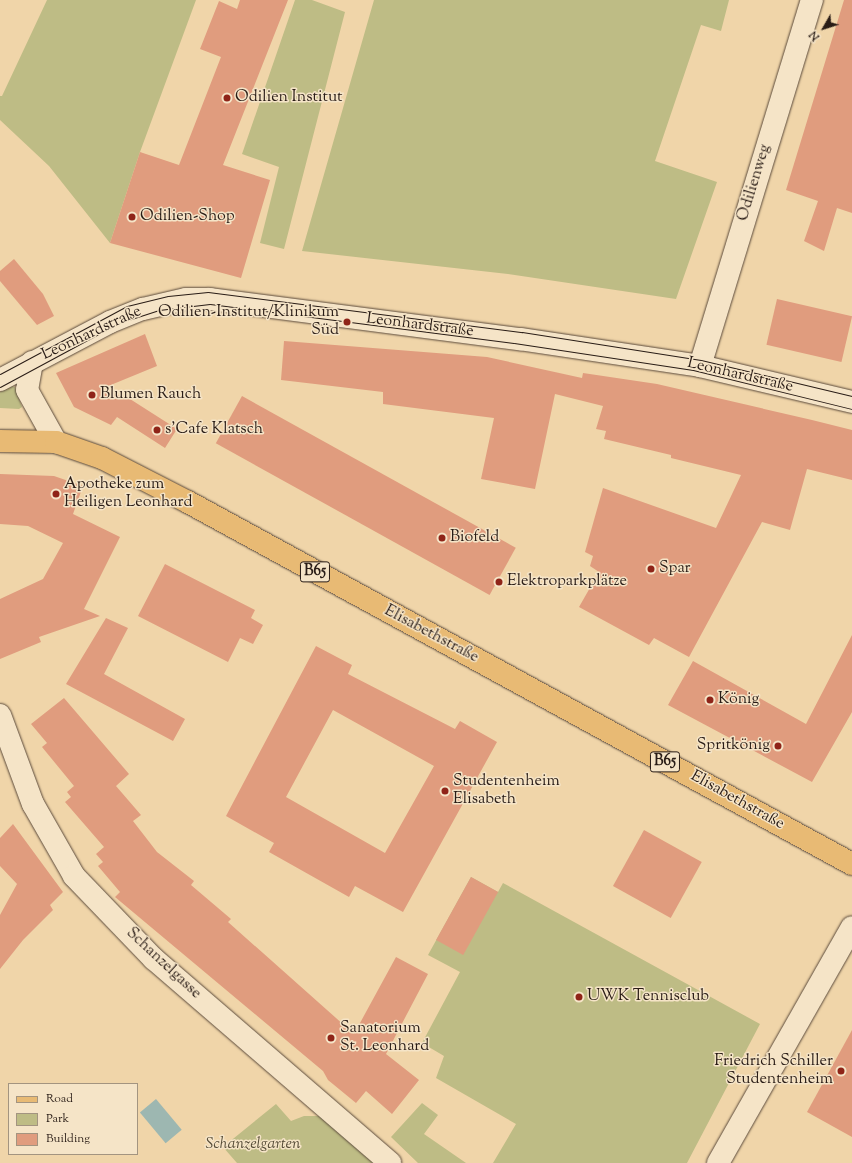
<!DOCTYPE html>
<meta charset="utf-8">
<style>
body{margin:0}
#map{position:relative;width:852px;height:1163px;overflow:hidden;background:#f0d5a9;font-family:"Sorts Mill Goudy",serif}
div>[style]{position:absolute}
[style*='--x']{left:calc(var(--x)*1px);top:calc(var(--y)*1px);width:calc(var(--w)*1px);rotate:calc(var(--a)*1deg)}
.green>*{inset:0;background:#bebc85}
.water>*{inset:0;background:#9db7b1;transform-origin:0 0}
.building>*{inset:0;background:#e09c7e;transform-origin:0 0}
.roads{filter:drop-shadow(0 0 1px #5b4a3b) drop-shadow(0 0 1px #5b4a3b)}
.minor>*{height:22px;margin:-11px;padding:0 11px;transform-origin:11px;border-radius:11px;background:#f5e4c7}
.major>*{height:22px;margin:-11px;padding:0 11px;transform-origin:11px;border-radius:11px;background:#e8ba74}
.tram>*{height:1px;margin:-0.5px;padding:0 0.5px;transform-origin:0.5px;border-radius:0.5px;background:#291c16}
.dots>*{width:11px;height:11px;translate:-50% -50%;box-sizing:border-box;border:2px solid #f5e4c7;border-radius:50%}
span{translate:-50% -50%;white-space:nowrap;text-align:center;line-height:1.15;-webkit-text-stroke:3px #f5e4c7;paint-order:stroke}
.shield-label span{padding:1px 3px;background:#f5e4c7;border:1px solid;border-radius:3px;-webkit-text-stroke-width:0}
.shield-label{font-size:15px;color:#291c16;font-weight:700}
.poi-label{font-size:16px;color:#291c16}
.left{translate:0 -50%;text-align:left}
.right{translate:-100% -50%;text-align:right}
.street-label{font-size:16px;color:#291c16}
.park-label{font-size:16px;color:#564c37;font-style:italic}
.legend{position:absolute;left:8px;top:1083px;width:130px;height:72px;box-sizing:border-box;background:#f5e4c7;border:1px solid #a39480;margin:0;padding:5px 7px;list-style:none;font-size:12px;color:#291c16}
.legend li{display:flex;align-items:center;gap:8px;height:20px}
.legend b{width:20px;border:1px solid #a39480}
.north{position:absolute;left:804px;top:8px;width:40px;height:40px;-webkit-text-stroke:3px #f5e4c7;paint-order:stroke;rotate:231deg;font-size:11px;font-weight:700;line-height:16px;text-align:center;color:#291c16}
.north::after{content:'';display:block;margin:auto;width:14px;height:18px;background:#291c16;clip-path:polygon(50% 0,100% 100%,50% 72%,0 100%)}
</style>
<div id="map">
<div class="green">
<i style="clip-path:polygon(47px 0,196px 0,140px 152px,110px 243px,49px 166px,0 120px,0 96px,2px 96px)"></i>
<i style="clip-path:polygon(295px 0,312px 0,345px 12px,284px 249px,260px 243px,279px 167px,242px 154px)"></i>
<i style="clip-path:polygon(374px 0,729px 0,721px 31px,701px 25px,655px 161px,717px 182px,676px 299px,508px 274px,302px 251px)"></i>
<i style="clip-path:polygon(12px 386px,15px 387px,22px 407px,19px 409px,0 408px,0 392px)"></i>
<i style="clip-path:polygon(471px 877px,498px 892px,503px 883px,760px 1024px,687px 1163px,493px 1163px,516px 1124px,436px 1078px,444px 1056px,422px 1043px,460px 972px,428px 955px)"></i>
<i style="clip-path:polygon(422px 1103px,438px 1115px,424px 1134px,466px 1163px,418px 1163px,391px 1137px)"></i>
<i style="clip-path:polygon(276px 1104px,291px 1121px,304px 1116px,324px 1116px,375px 1163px,237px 1163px,223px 1147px)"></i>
</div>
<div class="water">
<i style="left:156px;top:1099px;width:40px;height:21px;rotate:50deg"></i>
</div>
<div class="building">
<i style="clip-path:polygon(240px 0,288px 0,223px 165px,270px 180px,241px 278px,110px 243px,140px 152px,179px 165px,221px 57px,200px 49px,219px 1px,237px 9px)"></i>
<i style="clip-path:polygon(844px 0,852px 0,852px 213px,837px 208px,824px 251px,804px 241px,818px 201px,786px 190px)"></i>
<i style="clip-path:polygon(14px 259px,43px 294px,54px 316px,37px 325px,0 281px,0 271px)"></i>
<i style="left:777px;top:299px;width:77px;height:47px;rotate:13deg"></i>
<i style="clip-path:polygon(145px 334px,157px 366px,101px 389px,130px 399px,177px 429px,165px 448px,117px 417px,111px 425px,74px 407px,56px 373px)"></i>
<i style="clip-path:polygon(284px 341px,487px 357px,582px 378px,583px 373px,657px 384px,812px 420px,852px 430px,852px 480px,807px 469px,790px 530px,762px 522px,689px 657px,654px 638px,649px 645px,579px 607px,599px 572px,590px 566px,593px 556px,585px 552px,603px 488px,716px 528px,741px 475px,671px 458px,671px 455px,604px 439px,606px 431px,596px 429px,603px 406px,555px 394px,535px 489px,481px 479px,494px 418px,383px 404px,383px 392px,281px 380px)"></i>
<i style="left:242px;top:396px;width:313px;height:54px;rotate:29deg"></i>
<i style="clip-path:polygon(0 474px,54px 476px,83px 486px,73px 514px,120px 537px,84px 609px,100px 616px,39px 637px,41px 642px,0 659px,0 599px,43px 579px,63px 543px,28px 526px,0 524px)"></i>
<i style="clip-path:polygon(165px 564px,255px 610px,251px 618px,263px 625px,253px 644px,240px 638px,228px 662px,138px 616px)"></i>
<i style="clip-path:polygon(106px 618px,128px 628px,104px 674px,185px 719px,173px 741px,66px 684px)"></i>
<i style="clip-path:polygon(852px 635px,852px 712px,812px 782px,668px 705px,693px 661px,806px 724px)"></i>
<i style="clip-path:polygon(evenodd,316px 646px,352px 665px,348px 674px,455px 729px,460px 721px,497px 742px,403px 912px,355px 886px,349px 897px,269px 852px,274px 843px,226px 816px,316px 646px,333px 710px,434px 766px,385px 853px,286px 797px,333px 710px)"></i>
<i style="clip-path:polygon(64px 698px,129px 774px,116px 786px,141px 815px,133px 821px,157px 852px,194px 881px,191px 885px,231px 919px,228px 922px,354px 1034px,396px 957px,428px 974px,386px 1054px,419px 1080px,392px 1114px,366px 1091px,356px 1103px,328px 1080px,323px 1071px,115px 897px,120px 892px,98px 866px,103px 862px,96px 854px,104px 847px,65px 802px,71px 797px,67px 792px,74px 786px,42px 747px,47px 743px,31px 724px)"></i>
<i style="clip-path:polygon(13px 824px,63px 892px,50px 905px,53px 910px,23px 940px,0 969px,0 915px,17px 884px,0 866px,0 838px)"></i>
<i style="left:644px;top:830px;width:66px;height:64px;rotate:29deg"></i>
<i style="left:471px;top:877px;width:31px;height:72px;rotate:29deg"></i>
<i style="clip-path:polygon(852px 1030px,852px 1137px,807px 1112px)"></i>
</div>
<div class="roads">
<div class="minor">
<i style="--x:32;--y:362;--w:28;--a:100"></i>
<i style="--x:27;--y:390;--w:60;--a:60.9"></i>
<i style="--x:700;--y:366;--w:383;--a:-73"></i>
<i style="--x:0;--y:380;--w:124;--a:-27.8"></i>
<i style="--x:110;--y:322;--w:35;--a:-22"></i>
<i style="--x:143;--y:309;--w:44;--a:-13.1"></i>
<i style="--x:186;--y:299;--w:24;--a:0"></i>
<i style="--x:210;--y:299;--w:313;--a:7.4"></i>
<i style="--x:520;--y:339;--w:182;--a:8.5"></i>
<i style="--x:700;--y:366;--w:156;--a:13.3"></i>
<i style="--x:0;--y:715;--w:95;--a:69.7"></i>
<i style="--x:33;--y:804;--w:83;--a:60.3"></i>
<i style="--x:74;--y:876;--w:115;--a:46.1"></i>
<i style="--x:154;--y:959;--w:312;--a:40.8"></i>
<i style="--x:718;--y:1163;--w:271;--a:-60.4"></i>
</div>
<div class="major">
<i style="--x:0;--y:441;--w:56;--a:1"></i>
<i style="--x:56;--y:442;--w:49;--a:19.2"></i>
<i style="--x:102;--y:458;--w:97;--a:27.1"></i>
<i style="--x:188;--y:502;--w:756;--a:28.6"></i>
</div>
</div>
<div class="tram">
<i style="--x:0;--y:374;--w:144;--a:-28.2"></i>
<i style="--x:127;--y:306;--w:42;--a:-13.7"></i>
<i style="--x:168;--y:296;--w:40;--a:-5.7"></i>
<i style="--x:208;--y:292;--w:317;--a:7.3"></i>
<i style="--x:522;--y:332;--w:181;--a:8.9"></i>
<i style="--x:701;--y:360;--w:155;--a:13.4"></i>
<i style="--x:0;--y:387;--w:135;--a:-28.3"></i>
<i style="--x:119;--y:323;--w:42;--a:-18"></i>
<i style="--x:159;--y:310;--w:51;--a:-6.7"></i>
<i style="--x:210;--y:304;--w:306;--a:7.3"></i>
<i style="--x:514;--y:343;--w:181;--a:8.6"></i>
<i style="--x:693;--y:370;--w:164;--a:13.8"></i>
</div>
<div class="dots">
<i style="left:227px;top:98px;background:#8f2418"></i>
<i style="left:132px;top:217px;background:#8f2418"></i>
<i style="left:347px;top:322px;background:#8f2418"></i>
<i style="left:92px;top:395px;background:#8f2418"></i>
<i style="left:157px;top:430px;background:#8f2418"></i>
<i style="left:56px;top:494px;background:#8f2418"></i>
<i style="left:442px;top:538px;background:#8f2418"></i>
<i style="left:651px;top:569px;background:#8f2418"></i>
<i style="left:499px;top:582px;background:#8f2418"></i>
<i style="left:710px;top:700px;background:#8f2418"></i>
<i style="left:778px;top:746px;background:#8f2418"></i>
<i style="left:445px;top:791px;background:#8f2418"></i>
<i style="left:579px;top:997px;background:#8f2418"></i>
<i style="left:331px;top:1038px;background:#8f2418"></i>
<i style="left:841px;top:1071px;background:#8f2418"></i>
</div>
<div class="shield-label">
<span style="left:315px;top:572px">B65</span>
<span style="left:665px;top:762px">B65</span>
</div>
<div class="poi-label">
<span class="left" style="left:235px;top:98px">Odilien Institut</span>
<span class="left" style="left:140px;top:217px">Odilien-Shop</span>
<span class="right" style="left:339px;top:322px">Odilien-Institut/Klinikum<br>Süd</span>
<span class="left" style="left:100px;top:395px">Blumen Rauch</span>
<span class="left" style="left:165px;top:430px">s'Cafe Klatsch</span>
<span class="left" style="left:64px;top:494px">Apotheke zum<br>Heiligen Leonhard</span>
<span class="left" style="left:450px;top:538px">Biofeld</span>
<span class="left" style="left:659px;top:569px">Spar</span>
<span class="left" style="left:507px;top:582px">Elektroparkplätze</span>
<span class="left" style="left:718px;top:700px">König</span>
<span class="right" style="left:770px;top:746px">Spritkönig</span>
<span class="left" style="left:453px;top:791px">Studentenheim<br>Elisabeth</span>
<span class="left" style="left:587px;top:997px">UWK Tennisclub</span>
<span class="left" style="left:340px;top:1038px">Sanatorium<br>St. Leonhard</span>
<span class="right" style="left:833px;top:1071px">Friedrich Schiller<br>Studentenheim</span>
</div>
<div class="street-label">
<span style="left:755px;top:183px;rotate:-73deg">Odilienweg</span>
<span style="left:420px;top:326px;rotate:7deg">Leonhardstraße</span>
<span style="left:92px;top:334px;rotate:-25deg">Leonhardstraße</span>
<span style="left:740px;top:376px;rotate:13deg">Leonhardstraße</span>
<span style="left:431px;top:635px;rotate:28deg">Elisabethstraße</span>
<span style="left:737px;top:801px;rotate:29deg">Elisabethstraße</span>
<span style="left:163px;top:964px;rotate:43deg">Schanzelgasse</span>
</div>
<div class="park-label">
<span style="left:253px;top:1145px">Schanzelgarten</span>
</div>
<ul class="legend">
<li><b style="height:5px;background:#e8ba74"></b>Road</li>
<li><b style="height:11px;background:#bebc85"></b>Park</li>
<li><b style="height:11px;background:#e09c7e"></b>Building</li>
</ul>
<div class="north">N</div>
</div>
